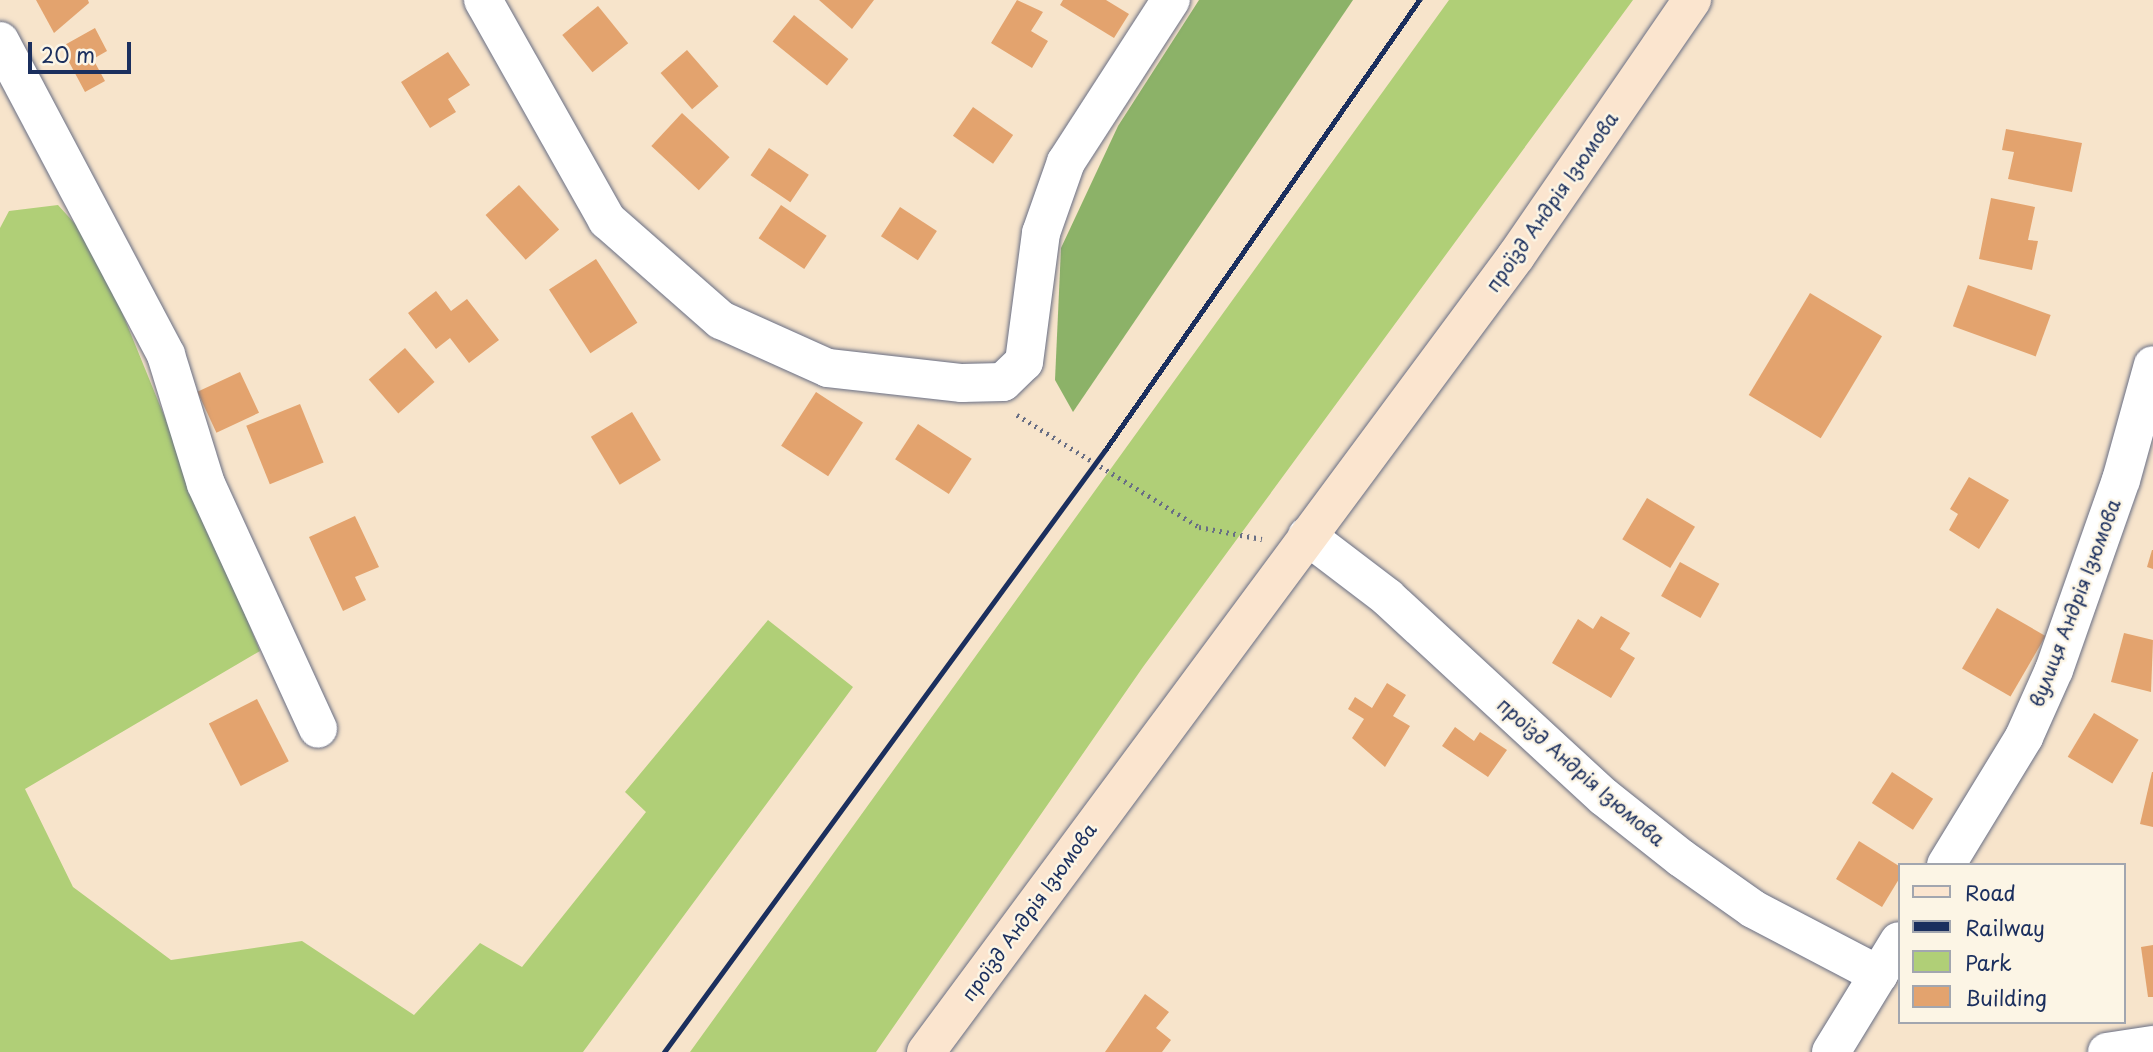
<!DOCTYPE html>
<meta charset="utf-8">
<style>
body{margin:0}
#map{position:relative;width:2153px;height:1052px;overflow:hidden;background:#f7e4cb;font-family:"Playpen Sans",sans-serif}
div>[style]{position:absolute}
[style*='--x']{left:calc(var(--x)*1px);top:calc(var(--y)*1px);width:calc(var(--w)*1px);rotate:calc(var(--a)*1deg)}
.green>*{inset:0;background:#b0cf77}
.forest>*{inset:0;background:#8cb268}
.building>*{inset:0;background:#e3a36e;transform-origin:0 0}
.path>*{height:4.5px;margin-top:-2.25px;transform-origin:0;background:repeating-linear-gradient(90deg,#686e84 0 2px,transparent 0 7px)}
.roads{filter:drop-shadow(0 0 2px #686e84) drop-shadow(0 0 2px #686e84)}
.street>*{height:38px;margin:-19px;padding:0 19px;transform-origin:19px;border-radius:19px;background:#fff}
.secondary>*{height:38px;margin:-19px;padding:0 19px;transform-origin:19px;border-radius:19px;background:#fbe5cf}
.rail>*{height:5px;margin:-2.5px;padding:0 2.5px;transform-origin:2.5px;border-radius:2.5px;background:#1b2f5e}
span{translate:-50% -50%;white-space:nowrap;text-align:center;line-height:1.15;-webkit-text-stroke:5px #fcf5e5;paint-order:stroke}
.street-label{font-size:19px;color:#1b2f5e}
.legend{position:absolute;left:1898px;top:863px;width:228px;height:161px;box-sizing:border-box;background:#fcf5e5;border:2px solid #a2a6af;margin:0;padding:9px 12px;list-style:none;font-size:21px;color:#1b2f5e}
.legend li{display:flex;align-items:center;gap:14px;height:35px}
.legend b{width:35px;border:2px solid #a2a6af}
.scale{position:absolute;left:28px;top:42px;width:103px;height:32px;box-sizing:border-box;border:4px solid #1b2f5e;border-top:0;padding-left:9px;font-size:21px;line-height:24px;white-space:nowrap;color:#1b2f5e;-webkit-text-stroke:5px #fcf5e5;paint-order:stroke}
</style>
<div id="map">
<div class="green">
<i style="clip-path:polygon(1449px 0,1633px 0,1143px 667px,876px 1052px,690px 1052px)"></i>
<i style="clip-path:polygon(58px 205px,95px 246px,260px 651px,25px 789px,73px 887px,171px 960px,302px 941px,414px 1015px,480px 943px,522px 967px,646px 812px,625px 792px,768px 620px,853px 687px,583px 1052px,0 1052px,0 228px,9px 211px)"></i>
</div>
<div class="forest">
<i style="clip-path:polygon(1199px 0,1353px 0,1073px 412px,1055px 380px,1061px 248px,1118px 126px)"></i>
</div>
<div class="building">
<i style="clip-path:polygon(36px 0,88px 0,89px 3px,54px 33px)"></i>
<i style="clip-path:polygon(819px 0,874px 0,852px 29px)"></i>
<i style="clip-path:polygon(1017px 0,1043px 12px,1031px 31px,1048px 41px,1032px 68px,991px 43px)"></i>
<i style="clip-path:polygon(1063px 0,1106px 0,1129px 14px,1114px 38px,1060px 5px)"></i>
<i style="left:598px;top:6px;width:48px;height:46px;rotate:51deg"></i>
<i style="left:794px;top:15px;width:70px;height:34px;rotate:39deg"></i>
<i style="clip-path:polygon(95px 28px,107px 51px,93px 59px,105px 81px,85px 92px,61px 47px)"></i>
<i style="left:687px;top:50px;width:48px;height:35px;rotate:49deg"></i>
<i style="clip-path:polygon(448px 52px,470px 85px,448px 99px,456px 112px,430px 128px,401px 82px)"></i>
<i style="left:973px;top:107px;width:49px;height:35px;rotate:35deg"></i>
<i style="left:682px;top:113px;width:65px;height:45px;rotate:43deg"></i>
<i style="clip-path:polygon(2006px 129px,2082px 143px,2072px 192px,2008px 179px,2014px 152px,2002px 150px)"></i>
<i style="left:769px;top:148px;width:48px;height:33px;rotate:34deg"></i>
<i style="left:519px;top:185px;width:60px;height:45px;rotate:48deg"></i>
<i style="clip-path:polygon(1991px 198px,2035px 207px,2028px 240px,2038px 241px,2032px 270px,1979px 259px)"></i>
<i style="left:781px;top:205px;width:55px;height:40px;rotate:34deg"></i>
<i style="left:900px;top:207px;width:44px;height:35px;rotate:33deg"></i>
<i style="left:596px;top:259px;width:76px;height:56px;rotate:57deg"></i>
<i style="left:1968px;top:285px;width:88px;height:44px;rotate:20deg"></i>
<i style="clip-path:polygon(436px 291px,451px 311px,467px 299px,499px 340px,469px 363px,450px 338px,436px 349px,408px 313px)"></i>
<i style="left:1810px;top:293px;width:84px;height:119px;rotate:31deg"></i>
<i style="left:405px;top:348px;width:45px;height:48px;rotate:49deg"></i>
<i style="left:240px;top:372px;width:45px;height:47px;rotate:65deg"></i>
<i style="left:816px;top:392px;width:56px;height:64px;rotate:33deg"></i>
<i style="left:300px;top:404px;width:63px;height:58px;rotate:68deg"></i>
<i style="left:632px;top:412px;width:56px;height:48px;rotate:59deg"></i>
<i style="left:918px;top:424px;width:64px;height:42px;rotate:33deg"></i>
<i style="clip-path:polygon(1969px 477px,2009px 500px,1979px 549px,1949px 530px,1958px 514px,1950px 509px)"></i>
<i style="left:1647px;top:498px;width:56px;height:48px;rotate:31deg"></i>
<i style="clip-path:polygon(355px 516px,379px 567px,355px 577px,366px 600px,343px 611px,309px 537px)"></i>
<i style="clip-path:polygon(2152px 550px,2153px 550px,2153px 569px,2147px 567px)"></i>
<i style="left:1680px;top:562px;width:45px;height:39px;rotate:29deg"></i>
<i style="left:1997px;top:608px;width:56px;height:70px;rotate:30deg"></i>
<i style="clip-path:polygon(1601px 616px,1630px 633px,1620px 649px,1635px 658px,1611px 698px,1552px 663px,1578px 619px,1593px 629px)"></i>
<i style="clip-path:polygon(2124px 633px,2153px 640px,2151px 692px,2111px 682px)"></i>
<i style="clip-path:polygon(1387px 683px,1406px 695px,1393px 716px,1410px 726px,1385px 767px,1352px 738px,1364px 719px,1348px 709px,1355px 697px,1372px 708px)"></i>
<i style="left:257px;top:699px;width:70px;height:54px;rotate:63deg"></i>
<i style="left:2094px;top:713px;width:52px;height:51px;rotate:31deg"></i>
<i style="clip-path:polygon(1455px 727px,1474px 741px,1480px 732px,1507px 750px,1488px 777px,1442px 746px)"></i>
<i style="left:1892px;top:772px;width:49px;height:37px;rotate:33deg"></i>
<i style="clip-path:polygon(2152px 772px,2153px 772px,2153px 827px,2140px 824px)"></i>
<i style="clip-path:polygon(1859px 841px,1899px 866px,1899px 879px,1882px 907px,1836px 879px)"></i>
<i style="clip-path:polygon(2153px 945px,2153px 997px,2148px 997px,2141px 947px)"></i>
<i style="clip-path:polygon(1145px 994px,1169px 1012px,1156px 1028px,1171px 1040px,1162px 1052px,1105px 1052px)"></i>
</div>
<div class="path">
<i style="--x:1017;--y:415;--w:214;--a:31.6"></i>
<i style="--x:1199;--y:527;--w:64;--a:10.8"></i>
</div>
<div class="roads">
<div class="street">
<i style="--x:483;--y:0;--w:253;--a:60.6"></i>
<i style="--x:607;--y:220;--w:152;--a:41.3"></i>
<i style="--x:721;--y:320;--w:117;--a:24.2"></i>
<i style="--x:828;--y:368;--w:135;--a:6.4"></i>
<i style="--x:962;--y:383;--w:41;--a:-1.4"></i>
<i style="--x:1003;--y:382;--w:29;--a:-44"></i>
<i style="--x:1024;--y:362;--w:130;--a:-82.5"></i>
<i style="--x:1041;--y:233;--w:75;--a:-70.6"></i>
<i style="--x:1066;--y:162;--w:193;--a:-57.1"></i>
<i style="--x:0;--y:41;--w:355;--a:62.1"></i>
<i style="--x:166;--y:355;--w:135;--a:72.8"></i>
<i style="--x:206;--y:484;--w:269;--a:65.4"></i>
<i style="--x:1307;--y:536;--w:101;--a:37.3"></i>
<i style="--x:1387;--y:597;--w:295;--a:42.7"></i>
<i style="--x:1604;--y:797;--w:98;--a:38.4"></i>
<i style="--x:1681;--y:858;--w:88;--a:35.3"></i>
<i style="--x:1753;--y:909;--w:142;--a:27.6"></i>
<i style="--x:1946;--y:865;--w:150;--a:-58.6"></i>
<i style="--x:2024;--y:737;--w:73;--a:-65.9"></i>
<i style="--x:2054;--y:670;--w:201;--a:-70.6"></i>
<i style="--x:2121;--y:480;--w:119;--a:-74.5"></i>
<i style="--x:1831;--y:1052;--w:130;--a:-58.5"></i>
<i style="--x:2107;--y:1052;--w:47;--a:-8.7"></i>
</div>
<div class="secondary">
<i style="--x:926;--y:1052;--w:991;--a:-53.45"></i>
<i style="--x:1516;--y:256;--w:311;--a:-55.5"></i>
</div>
</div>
<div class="rail">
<i style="--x:664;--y:1052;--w:746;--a:-53.78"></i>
<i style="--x:1105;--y:450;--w:549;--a:-55.09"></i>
</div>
<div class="street-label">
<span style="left:1552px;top:202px;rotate:-55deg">проїзд Андрія Ізюмова</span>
<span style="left:2075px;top:603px;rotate:-69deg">вулиця Андрія Ізюмова</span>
<span style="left:1581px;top:772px;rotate:41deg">проїзд Андрія Ізюмова</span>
<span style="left:1029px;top:912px;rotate:-54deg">проїзд Андрія Ізюмова</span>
</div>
<ul class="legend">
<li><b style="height:9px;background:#fbe5cf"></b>Road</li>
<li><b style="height:9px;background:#1b2f5e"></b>Railway</li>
<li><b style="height:19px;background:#b0cf77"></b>Park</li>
<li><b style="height:19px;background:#e3a36e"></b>Building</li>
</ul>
<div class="scale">20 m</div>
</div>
